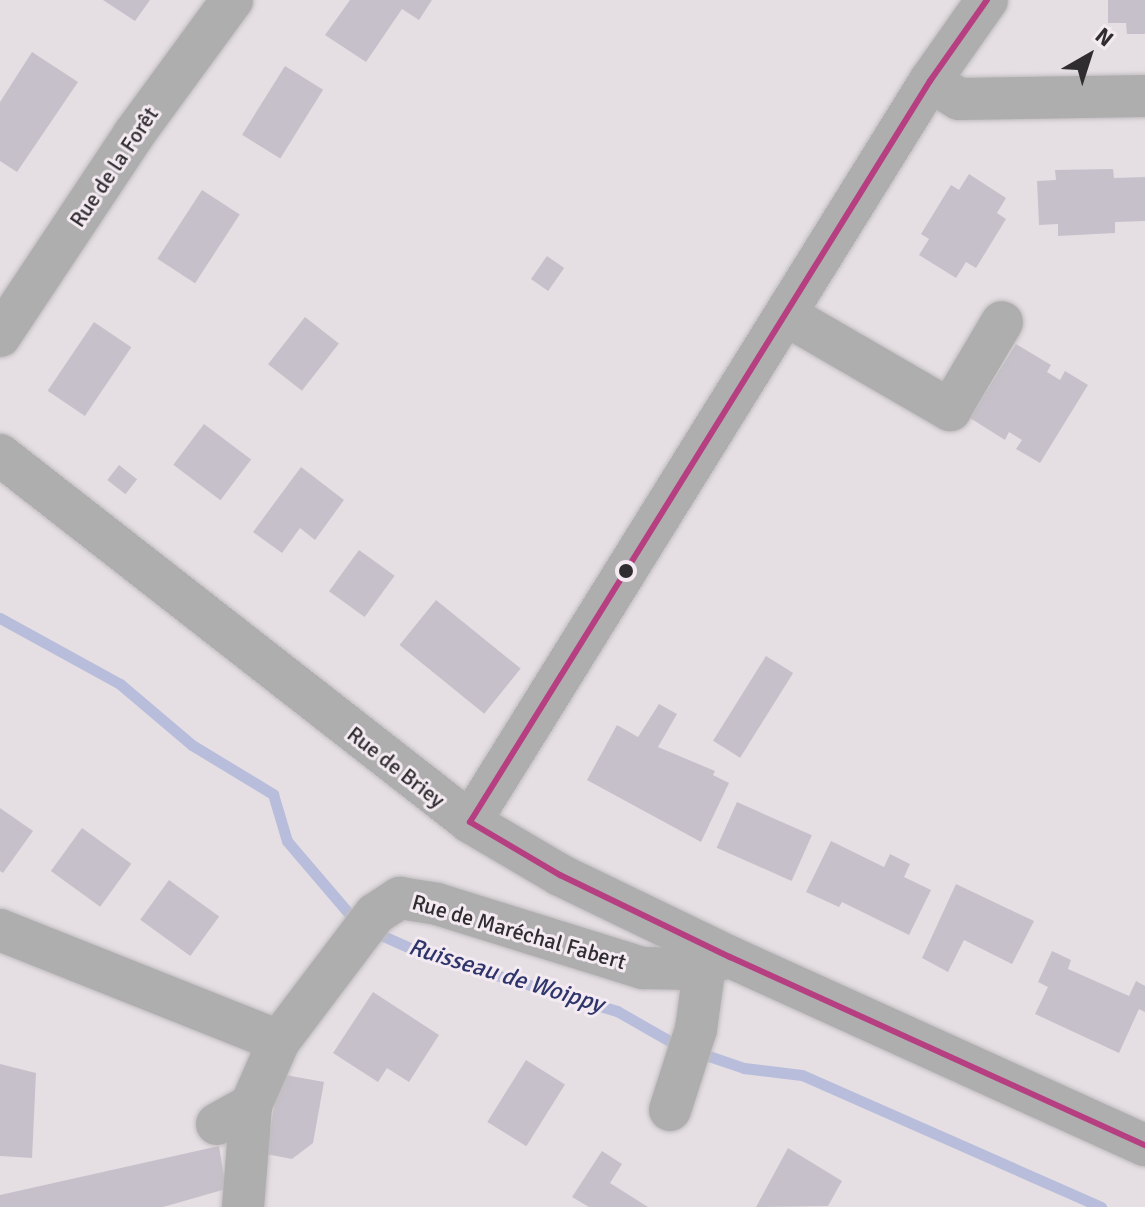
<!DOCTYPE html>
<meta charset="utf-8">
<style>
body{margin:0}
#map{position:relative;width:1145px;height:1207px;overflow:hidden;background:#e5dfe4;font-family:Signika,sans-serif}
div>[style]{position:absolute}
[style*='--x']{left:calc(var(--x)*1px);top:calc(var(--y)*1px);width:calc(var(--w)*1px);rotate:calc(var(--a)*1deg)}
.stream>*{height:11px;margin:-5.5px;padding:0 5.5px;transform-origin:5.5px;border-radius:5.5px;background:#b8bddb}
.building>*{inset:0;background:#c6c0ca;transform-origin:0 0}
.roads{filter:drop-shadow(0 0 2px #c0bcbf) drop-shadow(0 0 2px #c0bcbf)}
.minor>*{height:42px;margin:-21px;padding:0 21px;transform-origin:21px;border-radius:21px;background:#afaeae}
.bus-1>*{height:6px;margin:-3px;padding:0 3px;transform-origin:3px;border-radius:3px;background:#b63f82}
.dots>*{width:22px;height:22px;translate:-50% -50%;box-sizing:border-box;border:4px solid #f4eaf2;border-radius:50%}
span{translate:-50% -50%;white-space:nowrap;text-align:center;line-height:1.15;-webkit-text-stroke:6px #f4eaf2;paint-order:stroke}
.street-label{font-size:22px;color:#302d30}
.water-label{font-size:24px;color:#2e356a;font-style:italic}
.north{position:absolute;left:1049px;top:16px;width:80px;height:80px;-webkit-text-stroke:6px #f4eaf2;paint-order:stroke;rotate:39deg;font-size:22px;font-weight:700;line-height:32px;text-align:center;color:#302d30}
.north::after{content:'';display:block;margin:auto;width:28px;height:36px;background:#302d30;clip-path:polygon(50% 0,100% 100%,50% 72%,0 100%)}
</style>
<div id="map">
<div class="stream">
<i style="--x:0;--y:618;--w:137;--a:28.8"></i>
<i style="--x:120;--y:684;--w:94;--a:40.3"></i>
<i style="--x:192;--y:745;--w:95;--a:31.2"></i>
<i style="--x:273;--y:794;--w:49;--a:73.4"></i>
<i style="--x:287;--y:841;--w:108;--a:49.5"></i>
<i style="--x:372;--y:931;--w:51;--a:24.1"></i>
<i style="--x:419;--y:952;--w:207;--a:16.6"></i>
<i style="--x:617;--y:1011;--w:73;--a:29.7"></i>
<i style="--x:697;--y:1052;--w:50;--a:18.8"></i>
<i style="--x:744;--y:1068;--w:58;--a:6.9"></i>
<i style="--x:802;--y:1075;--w:327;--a:23.8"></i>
</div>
<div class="building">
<i style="clip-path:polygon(103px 0,150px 0,135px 21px)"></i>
<i style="clip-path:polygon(350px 0,432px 0,419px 20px,402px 9px,366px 62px,325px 35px)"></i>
<i style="clip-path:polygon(1108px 0,1145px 0,1145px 34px,1127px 34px,1126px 23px,1108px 23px)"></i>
<i style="clip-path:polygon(32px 52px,78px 82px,17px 172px,0 161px,0 102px)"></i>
<i style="left:285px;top:66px;width:45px;height:81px;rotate:32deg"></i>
<i style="clip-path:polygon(1113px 169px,1114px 178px,1145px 177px,1145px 221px,1115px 222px,1115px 233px,1058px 236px,1058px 224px,1039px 225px,1037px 181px,1056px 180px,1055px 170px)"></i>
<i style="clip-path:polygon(969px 174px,1006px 198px,997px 213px,1006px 219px,976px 268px,966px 262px,956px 278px,919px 255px,929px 239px,921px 234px,951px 185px,959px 190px)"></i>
<i style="left:202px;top:190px;width:45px;height:82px;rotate:33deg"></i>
<i style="left:547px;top:256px;width:21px;height:28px;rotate:35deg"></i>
<i style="left:305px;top:317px;width:43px;height:60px;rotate:38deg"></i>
<i style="left:94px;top:322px;width:45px;height:83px;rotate:34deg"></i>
<i style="clip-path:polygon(1016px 344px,1051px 365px,1047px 372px,1060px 380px,1065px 371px,1088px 385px,1040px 463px,1016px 449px,1022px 440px,1009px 432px,1005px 440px,970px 418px)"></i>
<i style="left:204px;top:424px;width:59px;height:51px;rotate:37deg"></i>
<i style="left:119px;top:465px;width:23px;height:19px;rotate:38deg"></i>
<i style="clip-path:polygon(301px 467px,344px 500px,315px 540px,300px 528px,282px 553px,253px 532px)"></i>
<i style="left:359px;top:550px;width:44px;height:51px;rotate:36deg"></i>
<i style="left:436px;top:600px;width:109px;height:58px;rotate:39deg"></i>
<i style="left:766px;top:656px;width:32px;height:100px;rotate:32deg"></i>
<i style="clip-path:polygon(659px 704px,677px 714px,658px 747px,715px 771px,713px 775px,729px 783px,701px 842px,587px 780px,617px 725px,638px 737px)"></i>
<i style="left:737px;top:802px;width:82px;height:50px;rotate:24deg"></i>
<i style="clip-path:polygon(0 808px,33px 831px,3px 873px,0 871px)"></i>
<i style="left:82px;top:828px;width:61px;height:53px;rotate:36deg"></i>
<i style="clip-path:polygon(831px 841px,884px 867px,890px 854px,910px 864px,904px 877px,931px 890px,909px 935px,842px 902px,839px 907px,806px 892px)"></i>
<i style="left:169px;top:880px;width:62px;height:49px;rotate:36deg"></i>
<i style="clip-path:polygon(956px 884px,1034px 921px,1012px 964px,964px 940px,948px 972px,922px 958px)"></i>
<i style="clip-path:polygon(1052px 951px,1071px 960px,1068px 969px,1129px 996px,1136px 981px,1145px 986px,1145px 1012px,1139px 1009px,1119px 1053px,1035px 1014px,1048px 987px,1038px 982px)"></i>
<i style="clip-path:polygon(373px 992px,439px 1035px,409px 1082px,387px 1068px,378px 1082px,333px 1053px)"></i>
<i style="left:526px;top:1060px;width:46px;height:73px;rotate:32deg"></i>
<i style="clip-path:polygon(0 1064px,36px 1073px,32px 1158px,0 1156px)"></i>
<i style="clip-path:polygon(280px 1074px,324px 1082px,313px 1143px,292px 1159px,266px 1154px)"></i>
<i style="clip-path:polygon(219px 1146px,226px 1189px,163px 1207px,0 1207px,0 1195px)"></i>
<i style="clip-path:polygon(788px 1148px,842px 1181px,828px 1206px,756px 1207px)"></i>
<i style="clip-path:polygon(602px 1151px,622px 1164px,610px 1183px,648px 1207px,589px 1207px,572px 1197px)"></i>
</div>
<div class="roads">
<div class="minor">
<i style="--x:930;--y:81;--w:34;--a:32"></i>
<i style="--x:959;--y:99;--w:186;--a:-0.9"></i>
<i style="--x:786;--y:315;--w:190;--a:30.1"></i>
<i style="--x:950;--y:410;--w:102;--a:-59.4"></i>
<i style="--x:0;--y:336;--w:242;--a:-56.4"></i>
<i style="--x:134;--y:134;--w:166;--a:-53.8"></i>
<i style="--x:0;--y:455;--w:596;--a:37.98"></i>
<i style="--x:470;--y:822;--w:104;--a:30.5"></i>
<i style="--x:560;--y:875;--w:189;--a:25.8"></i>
<i style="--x:730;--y:957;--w:456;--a:24.4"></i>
<i style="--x:470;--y:822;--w:872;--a:-58.17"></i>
<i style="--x:930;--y:81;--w:99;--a:-54.9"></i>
<i style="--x:0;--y:930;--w:300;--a:21.7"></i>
<i style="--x:279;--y:1041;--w:159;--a:-52.9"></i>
<i style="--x:375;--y:914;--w:30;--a:-33"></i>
<i style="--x:400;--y:898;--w:37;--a:9"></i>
<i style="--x:437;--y:904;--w:216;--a:17.3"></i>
<i style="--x:643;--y:968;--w:39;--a:1"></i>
<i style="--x:682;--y:969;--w:49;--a:-14"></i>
<i style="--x:670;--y:1110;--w:85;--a:-72.2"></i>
<i style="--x:696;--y:1029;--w:66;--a:-82.1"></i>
<i style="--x:217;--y:1124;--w:39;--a:-29"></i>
<i style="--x:251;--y:1105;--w:70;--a:-66.4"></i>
<i style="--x:243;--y:1207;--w:102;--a:-85.5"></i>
</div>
</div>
<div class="bus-1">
<i style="--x:470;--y:822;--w:872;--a:-58.17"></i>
<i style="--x:930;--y:81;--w:99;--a:-54.9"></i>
<i style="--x:470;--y:822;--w:104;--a:30.5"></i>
<i style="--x:560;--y:875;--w:189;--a:25.8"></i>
<i style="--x:730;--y:957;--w:456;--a:24.4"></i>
</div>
<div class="dots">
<i style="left:626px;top:571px;background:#302d30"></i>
</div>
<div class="street-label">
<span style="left:114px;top:167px;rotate:-56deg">Rue de la Forêt</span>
<span style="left:396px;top:767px;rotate:38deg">Rue de Briey</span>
<span style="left:519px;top:932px;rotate:16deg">Rue de Maréchal Fabert</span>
</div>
<div class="water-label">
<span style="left:506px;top:976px;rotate:17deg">Ruisseau de Woippy</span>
</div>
<div class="north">N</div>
</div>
